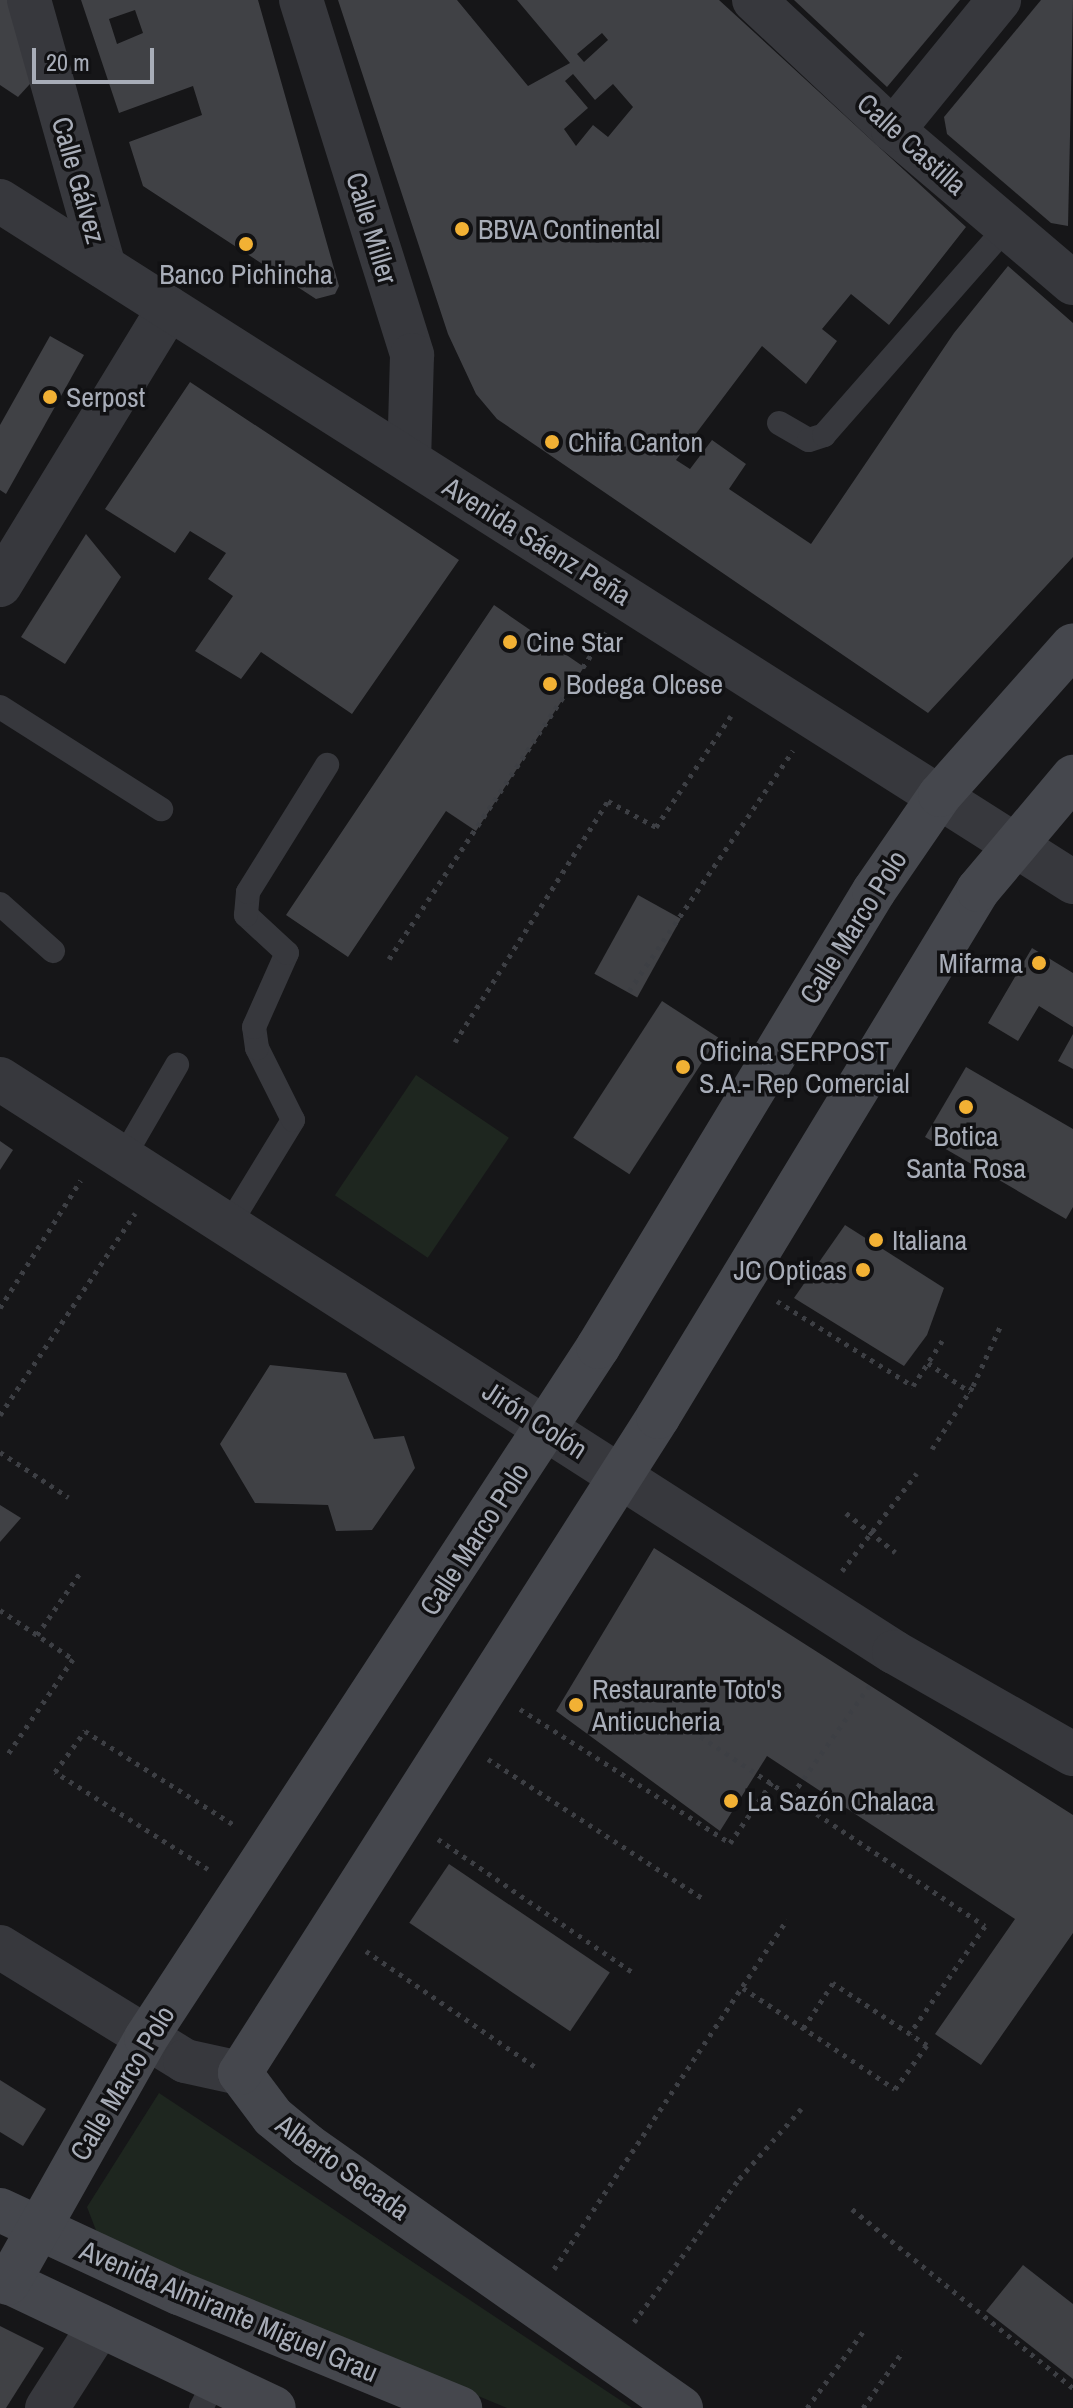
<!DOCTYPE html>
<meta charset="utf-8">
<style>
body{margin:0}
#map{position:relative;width:1073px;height:2408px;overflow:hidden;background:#161618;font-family:"Archivo Narrow",sans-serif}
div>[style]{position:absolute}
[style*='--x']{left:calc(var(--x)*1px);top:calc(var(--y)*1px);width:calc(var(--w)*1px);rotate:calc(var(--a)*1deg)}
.green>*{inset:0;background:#1e261f;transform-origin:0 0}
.building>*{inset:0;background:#404145;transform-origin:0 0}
.path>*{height:5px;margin-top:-2.5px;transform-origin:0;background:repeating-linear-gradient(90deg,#3d3f44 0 4px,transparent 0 10px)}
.service>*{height:24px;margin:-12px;padding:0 12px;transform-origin:12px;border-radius:12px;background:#37383d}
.minor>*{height:44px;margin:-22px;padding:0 22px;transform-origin:22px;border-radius:22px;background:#37383d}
.tertiary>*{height:44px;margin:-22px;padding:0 22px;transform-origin:22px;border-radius:22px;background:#37383d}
.secondary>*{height:44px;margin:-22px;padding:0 22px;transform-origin:22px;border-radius:22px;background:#45474d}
.dots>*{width:22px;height:22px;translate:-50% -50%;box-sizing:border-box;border:4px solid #111113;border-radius:50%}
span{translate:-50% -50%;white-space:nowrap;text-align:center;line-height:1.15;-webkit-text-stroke:7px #111113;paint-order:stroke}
.street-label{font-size:28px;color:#a8adb8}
.poi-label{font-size:28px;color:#a8adb8}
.left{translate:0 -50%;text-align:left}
.right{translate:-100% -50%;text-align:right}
.scale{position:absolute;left:32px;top:48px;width:122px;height:36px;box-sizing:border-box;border:4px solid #a8adb8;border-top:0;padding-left:10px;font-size:24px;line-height:28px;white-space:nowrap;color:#a8adb8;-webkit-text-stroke:6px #111113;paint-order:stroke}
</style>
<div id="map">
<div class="green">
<i style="left:416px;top:1075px;width:112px;height:145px;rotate:34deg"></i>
<i style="clip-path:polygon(159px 2093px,632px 2408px,507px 2408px,99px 2238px,87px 2207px)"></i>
</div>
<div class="building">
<i style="clip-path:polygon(0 0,19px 0,40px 73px,18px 97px,0 85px)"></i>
<i style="clip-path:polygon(evenodd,81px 0,258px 0,339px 286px,335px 294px,316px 299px,143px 186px,129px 142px,202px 115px,193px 86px,119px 113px,81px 0,135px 10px,143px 33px,117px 44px,109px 19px,135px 10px)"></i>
<i style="clip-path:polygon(evenodd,338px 0,457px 0,528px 86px,570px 63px,517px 0,719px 0,966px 227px,889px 325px,851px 294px,822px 329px,837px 341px,806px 384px,762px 346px,676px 460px,690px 469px,712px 440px,746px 464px,729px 489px,811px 544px,954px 333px,1008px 266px,1073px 323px,1073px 557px,928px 713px,497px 419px,476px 394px,448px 334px,338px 0,602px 33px,608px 40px,584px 62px,577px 54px,602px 33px,338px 0,573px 74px,595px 100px,613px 84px,633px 107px,608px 137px,593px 125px,576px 146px,564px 129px,588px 108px,565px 81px,573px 74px)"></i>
<i style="clip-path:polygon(794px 0,960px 0,887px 87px)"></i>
<i style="clip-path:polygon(1041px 0,1073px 0,1068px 226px,1051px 223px,947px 134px,944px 117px)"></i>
<i style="clip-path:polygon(50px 336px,84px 355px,6px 494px,0 490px,0 425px)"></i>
<i style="clip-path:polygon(190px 382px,459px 560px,352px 714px,261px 652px,241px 679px,195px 651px,233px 596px,208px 579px,226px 553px,190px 531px,175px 553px,105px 509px)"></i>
<i style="clip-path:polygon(86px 534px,121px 577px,65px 664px,21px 637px)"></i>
<i style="clip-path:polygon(494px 605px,584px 667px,476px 831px,446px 811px,348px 957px,286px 915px)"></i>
<i style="left:638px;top:895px;width:49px;height:90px;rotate:29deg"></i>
<i style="clip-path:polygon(1032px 948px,1073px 973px,1073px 1027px,1039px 1006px,1018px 1041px,988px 1023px)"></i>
<i style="left:662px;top:1001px;width:67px;height:163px;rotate:33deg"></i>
<i style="clip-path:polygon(1073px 1034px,1073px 1069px,1058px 1061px)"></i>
<i style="clip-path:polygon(966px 1067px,1073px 1129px,1073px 1207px,1066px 1219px,925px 1137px)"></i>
<i style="clip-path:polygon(0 1141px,13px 1150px,0 1170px)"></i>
<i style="clip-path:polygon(845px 1225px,944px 1288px,927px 1335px,904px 1366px,794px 1298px)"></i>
<i style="clip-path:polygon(270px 1365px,346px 1373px,374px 1439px,404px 1436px,415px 1468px,372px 1530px,336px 1531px,328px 1505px,255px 1503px,220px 1444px)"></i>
<i style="clip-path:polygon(0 1505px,21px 1518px,0 1542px)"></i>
<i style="clip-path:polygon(654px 1548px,1073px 1815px,1073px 1933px,981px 2065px,935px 2034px,1015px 1919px,767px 1756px,720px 1831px,556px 1711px)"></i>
<i style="left:449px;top:1864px;width:194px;height:71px;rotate:34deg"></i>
<i style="clip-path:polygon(0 2080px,46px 2109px,23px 2146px,0 2132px)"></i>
<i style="clip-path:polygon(1023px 2265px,1073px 2304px,1073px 2379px,986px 2311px)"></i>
<i style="clip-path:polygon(0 2326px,44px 2348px,6px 2408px,0 2408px)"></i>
</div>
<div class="path">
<i style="--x:389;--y:959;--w:392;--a:-56.4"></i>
<i style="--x:629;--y:991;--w:291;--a:-55.7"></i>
<i style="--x:455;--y:1042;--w:285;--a:-57.6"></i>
<i style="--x:608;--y:801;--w:55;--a:28.4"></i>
<i style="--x:656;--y:827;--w:134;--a:-56"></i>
<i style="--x:777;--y:1301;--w:160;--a:32"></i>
<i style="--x:913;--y:1386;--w:54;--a:-57.2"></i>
<i style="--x:0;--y:1308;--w:151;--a:-57.7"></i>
<i style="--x:928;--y:1363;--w:51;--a:34.6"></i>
<i style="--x:0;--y:1415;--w:243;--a:-56.2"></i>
<i style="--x:932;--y:1449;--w:75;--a:-56.9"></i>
<i style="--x:973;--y:1386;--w:65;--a:-65.4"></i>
<i style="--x:0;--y:1452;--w:82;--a:33.5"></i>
<i style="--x:846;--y:1513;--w:63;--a:38.5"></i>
<i style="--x:842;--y:1571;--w:123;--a:-52.6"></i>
<i style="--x:0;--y:1610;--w:88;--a:33.9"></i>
<i style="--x:73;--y:1659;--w:119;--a:124.4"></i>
<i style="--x:37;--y:1635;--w:79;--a:-55.3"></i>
<i style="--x:520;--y:1709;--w:249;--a:32.5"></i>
<i style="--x:730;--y:1843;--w:74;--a:-55.5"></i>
<i style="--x:667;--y:1714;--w:382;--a:33.7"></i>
<i style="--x:985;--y:1926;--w:131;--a:125"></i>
<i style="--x:488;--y:1759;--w:255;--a:33"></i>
<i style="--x:792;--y:1795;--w:135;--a:-54.7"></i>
<i style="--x:438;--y:1839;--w:235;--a:34.4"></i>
<i style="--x:208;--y:1869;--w:181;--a:-147.6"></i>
<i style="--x:55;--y:1772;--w:51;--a:-53.8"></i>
<i style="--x:85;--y:1731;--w:178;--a:32.2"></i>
<i style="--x:366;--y:1951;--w:204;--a:34.4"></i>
<i style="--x:743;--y:1988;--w:182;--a:33.6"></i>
<i style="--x:895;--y:2089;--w:54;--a:-54"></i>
<i style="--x:927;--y:2045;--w:113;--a:-146.6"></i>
<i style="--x:833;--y:1983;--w:55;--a:123.1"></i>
<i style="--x:852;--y:2209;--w:284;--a:39"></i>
<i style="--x:554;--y:2269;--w:420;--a:-56.3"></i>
<i style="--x:634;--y:2322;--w:177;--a:-53.7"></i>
<i style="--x:739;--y:2179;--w:94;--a:-48.5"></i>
<i style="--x:807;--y:2408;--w:98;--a:-53.7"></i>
<i style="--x:863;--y:2408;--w:70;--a:-54.9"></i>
</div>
<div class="service">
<i style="--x:779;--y:423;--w:34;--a:30"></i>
<i style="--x:809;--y:440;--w:16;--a:-18"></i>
<i style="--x:824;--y:435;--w:277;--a:-48.7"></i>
<i style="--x:0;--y:707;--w:191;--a:32.4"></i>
<i style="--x:0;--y:904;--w:71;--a:41.6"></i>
<i style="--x:123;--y:1158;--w:108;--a:-59.9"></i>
<i style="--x:229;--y:1225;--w:123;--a:-58.6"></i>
<i style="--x:293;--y:1120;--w:80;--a:-116.6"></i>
<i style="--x:257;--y:1048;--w:21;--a:-98"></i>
<i style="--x:254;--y:1027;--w:81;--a:-66"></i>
<i style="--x:287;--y:953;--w:56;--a:-137.2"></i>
<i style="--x:246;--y:915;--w:23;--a:-85"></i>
<i style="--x:248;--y:892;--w:150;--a:-58.1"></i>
<i style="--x:201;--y:2408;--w:32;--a:-62"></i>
</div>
<div class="minor">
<i style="--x:29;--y:0;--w:277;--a:74.3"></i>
<i style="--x:301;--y:0;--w:372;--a:72.6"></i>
<i style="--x:412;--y:355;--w:105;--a:91.6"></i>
<i style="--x:754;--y:0;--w:190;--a:43.1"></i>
<i style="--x:893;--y:130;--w:236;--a:40.4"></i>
<i style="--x:893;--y:130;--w:168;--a:-50.8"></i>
<i style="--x:0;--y:585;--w:324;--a:-58.6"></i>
<i style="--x:0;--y:1079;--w:1062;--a:32.66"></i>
<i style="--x:894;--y:1652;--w:206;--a:29.7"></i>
<i style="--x:47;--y:2408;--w:98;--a:-57.4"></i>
</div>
<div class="tertiary">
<i style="--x:0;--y:201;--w:1271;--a:32.4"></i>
<i style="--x:0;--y:1947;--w:217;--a:31.6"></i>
<i style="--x:185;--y:2061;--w:56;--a:12.3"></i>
</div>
<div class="secondary">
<i style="--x:0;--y:2210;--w:197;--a:24.9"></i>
<i style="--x:179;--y:2293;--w:304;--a:22.3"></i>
<i style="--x:0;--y:2278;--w:303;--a:25.4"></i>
<i style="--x:8;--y:2283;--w:281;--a:-60.6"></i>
<i style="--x:146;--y:2038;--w:826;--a:-56.81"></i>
<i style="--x:598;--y:1347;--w:533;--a:-58.82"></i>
<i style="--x:874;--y:891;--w:116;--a:-55.5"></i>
<i style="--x:940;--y:795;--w:200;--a:-48.4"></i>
<i style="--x:681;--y:2408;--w:457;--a:-144.9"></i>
<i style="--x:307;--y:2145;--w:44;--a:-140.5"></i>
<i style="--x:273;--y:2117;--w:55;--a:-126.9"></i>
<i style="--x:240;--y:2073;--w:778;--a:-57.49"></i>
<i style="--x:658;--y:1417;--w:617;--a:-58.73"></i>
<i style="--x:978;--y:890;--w:148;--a:-49.9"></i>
</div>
<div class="dots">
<i style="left:462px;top:229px;background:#f2b134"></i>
<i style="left:246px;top:244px;background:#f2b134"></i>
<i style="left:50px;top:397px;background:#f2b134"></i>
<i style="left:552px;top:442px;background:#f2b134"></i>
<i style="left:510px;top:642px;background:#f2b134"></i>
<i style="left:550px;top:684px;background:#f2b134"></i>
<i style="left:1039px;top:963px;background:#f2b134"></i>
<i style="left:683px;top:1067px;background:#f2b134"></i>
<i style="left:966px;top:1107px;background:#f2b134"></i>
<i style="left:876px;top:1240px;background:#f2b134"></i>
<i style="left:863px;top:1270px;background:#f2b134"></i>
<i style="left:576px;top:1705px;background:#f2b134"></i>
<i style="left:731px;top:1801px;background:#f2b134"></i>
</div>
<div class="street-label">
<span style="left:912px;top:144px;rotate:42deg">Calle Castilla</span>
<span style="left:79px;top:180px;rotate:74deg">Calle Gálvez</span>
<span style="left:372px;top:228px;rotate:73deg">Calle Miller</span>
<span style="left:537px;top:541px;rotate:32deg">Avenida Sáenz Peña</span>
<span style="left:853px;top:927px;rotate:-58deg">Calle Marco Polo</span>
<span style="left:535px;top:1420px;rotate:33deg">Jirón Colón</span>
<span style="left:474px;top:1539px;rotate:-57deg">Calle Marco Polo</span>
<span style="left:122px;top:2083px;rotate:-59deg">Calle Marco Polo</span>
<span style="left:343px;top:2167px;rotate:36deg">Alberto Secada</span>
<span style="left:229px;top:2311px;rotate:23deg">Avenida Almirante Miguel Grau</span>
</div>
<div class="poi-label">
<span class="left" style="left:478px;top:229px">BBVA Continental</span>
<span style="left:246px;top:274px">Banco Pichincha</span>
<span class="left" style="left:66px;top:397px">Serpost</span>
<span class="left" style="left:568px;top:442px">Chifa Canton</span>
<span class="left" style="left:526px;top:642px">Cine Star</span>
<span class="left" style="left:566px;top:684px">Bodega Olcese</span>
<span class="right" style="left:1023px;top:963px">Mifarma</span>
<span class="left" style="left:699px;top:1067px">Oficina SERPOST<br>S.A.- Rep Comercial</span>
<span style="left:966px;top:1152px">Botica<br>Santa Rosa</span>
<span class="left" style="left:892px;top:1240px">Italiana</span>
<span class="right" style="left:847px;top:1270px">JC Opticas</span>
<span class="left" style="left:592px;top:1705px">Restaurante Toto's<br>Anticucheria</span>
<span class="left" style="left:747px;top:1801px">La Sazón Chalaca</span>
</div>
<div class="scale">20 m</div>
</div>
